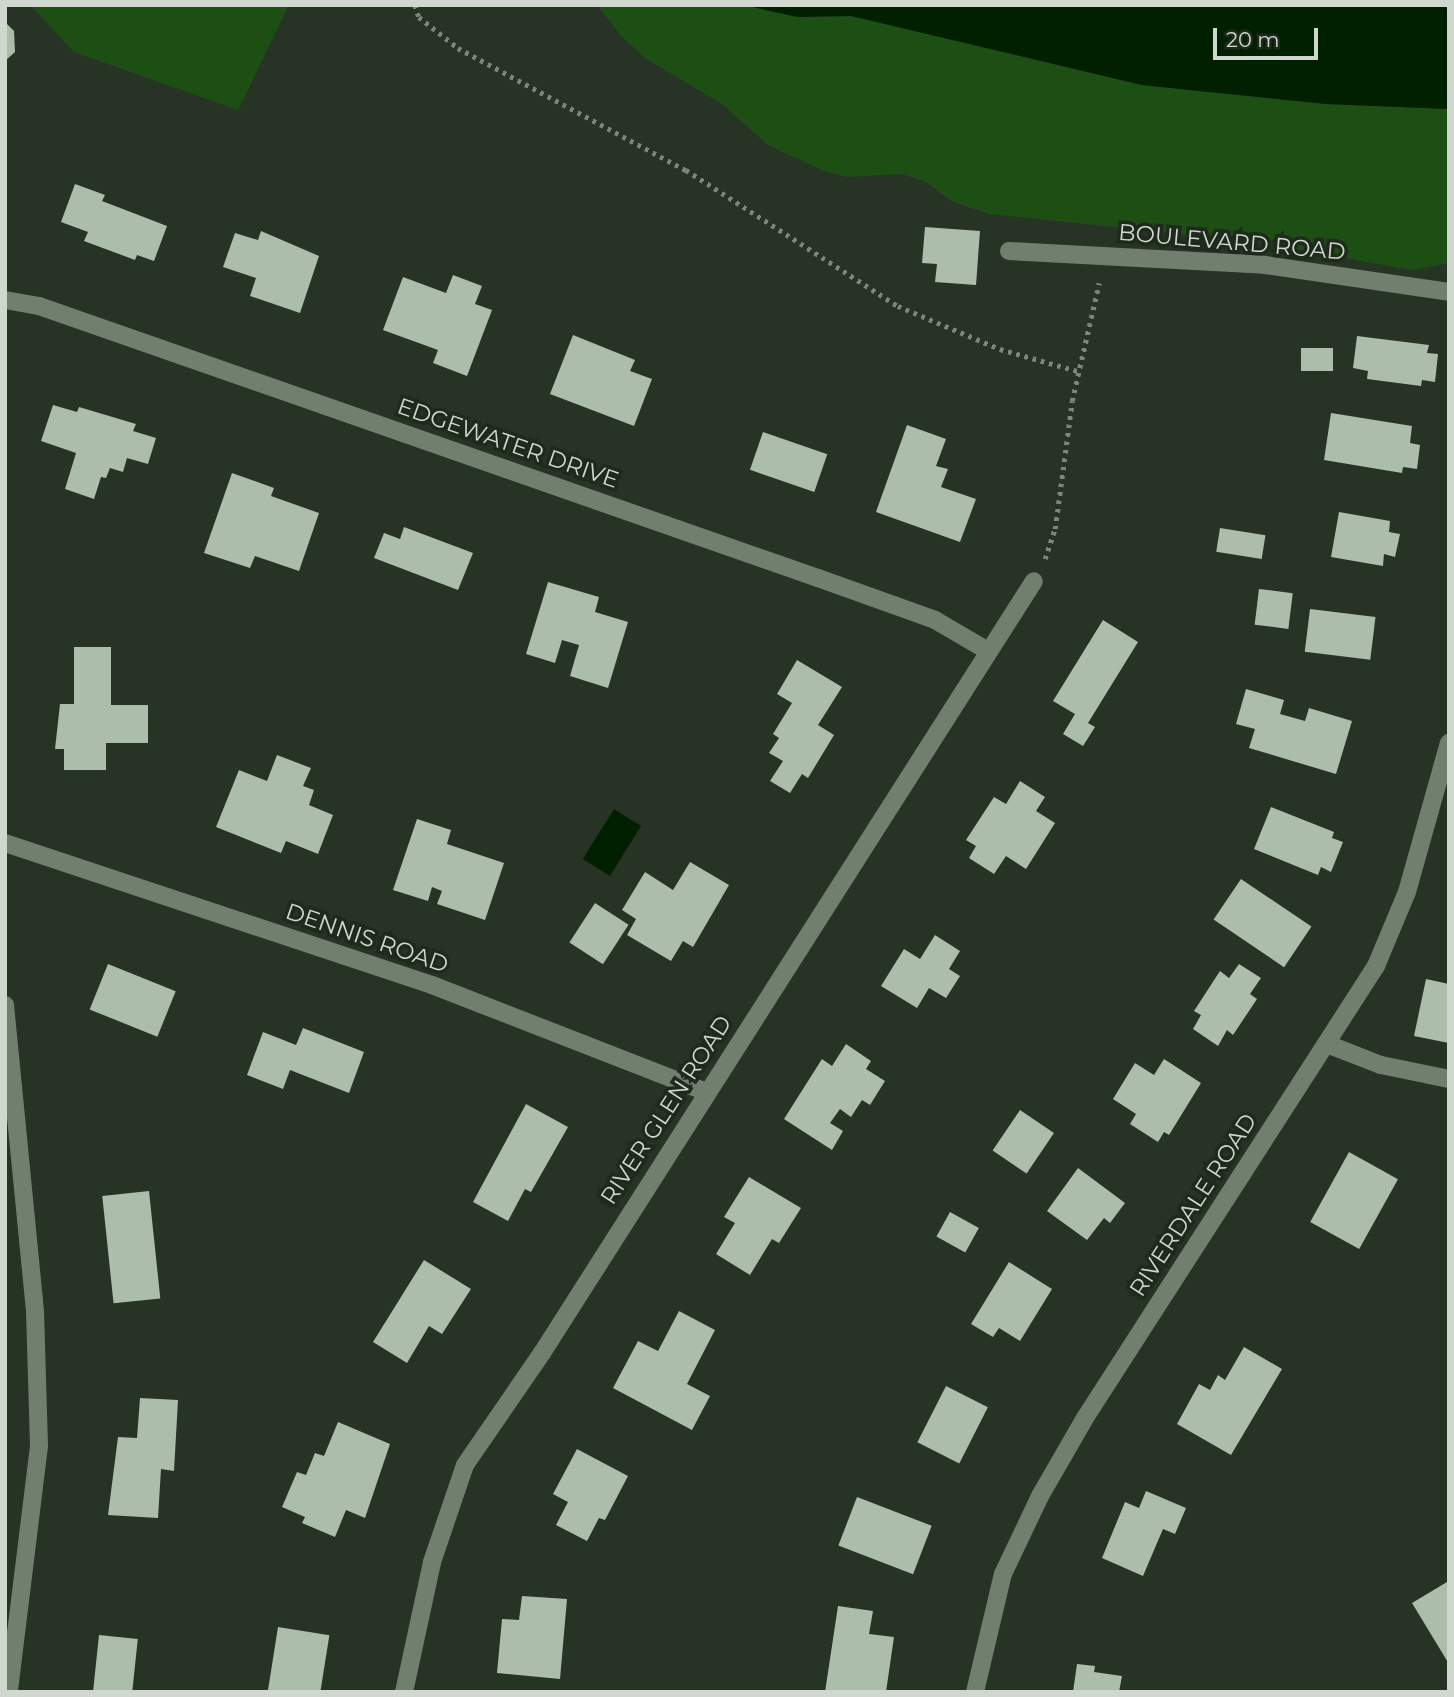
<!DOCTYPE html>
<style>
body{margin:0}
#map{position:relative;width:1454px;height:1697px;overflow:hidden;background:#273425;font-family:Montserrat,sans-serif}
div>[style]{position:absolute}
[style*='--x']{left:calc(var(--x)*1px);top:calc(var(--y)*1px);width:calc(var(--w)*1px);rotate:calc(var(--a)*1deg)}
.green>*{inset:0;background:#1d4f14}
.water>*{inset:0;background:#002000;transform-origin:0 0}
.building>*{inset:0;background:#adbdab;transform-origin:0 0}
.path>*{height:4.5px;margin-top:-2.25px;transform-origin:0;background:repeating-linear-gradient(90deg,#7c867a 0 3.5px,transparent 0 8.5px)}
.minor>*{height:18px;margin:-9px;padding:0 9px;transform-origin:9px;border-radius:9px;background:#707f6e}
span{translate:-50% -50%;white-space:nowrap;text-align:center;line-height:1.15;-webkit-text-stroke:7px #1e2a1b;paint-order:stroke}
.street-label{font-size:23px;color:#d0d7ce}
.frame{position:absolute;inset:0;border:7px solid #d0d7ce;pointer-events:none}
.scale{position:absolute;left:1213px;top:28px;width:105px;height:32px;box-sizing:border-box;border:4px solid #d0d7ce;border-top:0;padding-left:9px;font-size:21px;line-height:24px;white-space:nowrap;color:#d0d7ce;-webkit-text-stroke:5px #1e2a1b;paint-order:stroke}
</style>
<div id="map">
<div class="green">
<i style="clip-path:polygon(30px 5px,289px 5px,238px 110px,74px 52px)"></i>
<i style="clip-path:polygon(597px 5px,743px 5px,798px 17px,851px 16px,1142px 85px,1326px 104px,1449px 109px,1449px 263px,1412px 270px,1255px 242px,989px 214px,953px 202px,926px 182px,902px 174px,847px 177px,824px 171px,768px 145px,722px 104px,648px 60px,622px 37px)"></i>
</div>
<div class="water">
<i style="clip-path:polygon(743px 5px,1449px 5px,1449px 109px,1326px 104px,1142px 85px,851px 16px,798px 17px)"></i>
<i style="left:614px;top:809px;width:32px;height:59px;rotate:32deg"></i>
</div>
<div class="building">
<i style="clip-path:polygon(5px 22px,14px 31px,15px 52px,5px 61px)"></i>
<i style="clip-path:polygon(75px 184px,105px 195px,102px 201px,167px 226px,154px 261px,137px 255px,135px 260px,84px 241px,88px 232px,61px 222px)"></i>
<i style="clip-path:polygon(925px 227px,980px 231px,976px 285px,935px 282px,937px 264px,922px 263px)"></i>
<i style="clip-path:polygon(261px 231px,319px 256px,300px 313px,250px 296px,256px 278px,223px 267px,235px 233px,258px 240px)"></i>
<i style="clip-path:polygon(453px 275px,482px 286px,475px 304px,492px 310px,467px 376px,433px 363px,438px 350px,383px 330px,403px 277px,446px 293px)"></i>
<i style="clip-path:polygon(573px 335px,635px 360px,630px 371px,652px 379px,634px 426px,550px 394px)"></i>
<i style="clip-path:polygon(1357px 336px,1429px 345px,1427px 353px,1438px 354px,1435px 382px,1422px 380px,1421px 386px,1367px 379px,1368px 371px,1353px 368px)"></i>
<i style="left:1333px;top:348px;width:23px;height:32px;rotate:90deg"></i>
<i style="clip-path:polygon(53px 405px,77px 412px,79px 407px,136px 424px,133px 431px,156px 438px,148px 464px,127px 458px,123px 472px,110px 468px,106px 478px,101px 477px,94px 499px,65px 489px,76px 453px,41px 441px)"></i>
<i style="clip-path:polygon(1331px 413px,1412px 426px,1410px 443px,1420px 445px,1417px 469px,1403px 467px,1402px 473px,1324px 460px)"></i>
<i style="clip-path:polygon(907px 425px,946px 439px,936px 466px,948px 469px,941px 487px,976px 499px,960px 542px,876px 512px)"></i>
<i style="left:763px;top:432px;width:68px;height:40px;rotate:19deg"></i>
<i style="clip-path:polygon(232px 473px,274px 488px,271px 496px,319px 513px,299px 571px,255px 556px,250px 568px,204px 553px)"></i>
<i style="clip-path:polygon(1339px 512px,1390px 521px,1389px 532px,1400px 534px,1395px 557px,1384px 554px,1383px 566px,1331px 557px)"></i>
<i style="clip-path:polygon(404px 527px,473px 553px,458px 590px,374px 558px,384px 533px,400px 539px)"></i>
<i style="left:1220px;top:528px;width:46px;height:24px;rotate:9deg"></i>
<i style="clip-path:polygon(548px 582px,599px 597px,595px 612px,628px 622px,608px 688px,570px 676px,579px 645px,562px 640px,555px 663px,526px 654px)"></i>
<i style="left:1259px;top:589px;width:34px;height:36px;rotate:7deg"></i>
<i style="left:1310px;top:609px;width:66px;height:43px;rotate:7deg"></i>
<i style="clip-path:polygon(1103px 620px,1138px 642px,1088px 723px,1095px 727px,1083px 746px,1063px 734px,1075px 714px,1053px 701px)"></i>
<i style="clip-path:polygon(74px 647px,111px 647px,111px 705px,148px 705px,148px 743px,106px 743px,106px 770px,64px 770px,64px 749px,55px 749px,60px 704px,74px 704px)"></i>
<i style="clip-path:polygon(797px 660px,842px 687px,818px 725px,834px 735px,808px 778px,802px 774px,790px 793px,770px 781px,783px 761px,769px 753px,779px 738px,773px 734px,792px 703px,777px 694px)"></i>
<i style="clip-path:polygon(1246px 689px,1284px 700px,1280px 714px,1305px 721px,1309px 708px,1352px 721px,1336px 774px,1249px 748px,1255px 729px,1236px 724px)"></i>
<i style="clip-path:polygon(277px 755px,311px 768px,303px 786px,314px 790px,309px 805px,333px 815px,318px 854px,286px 841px,281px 853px,216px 827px,239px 770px,267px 781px)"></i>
<i style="clip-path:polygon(1020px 781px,1045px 797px,1036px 811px,1055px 823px,1026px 869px,1006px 856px,994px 874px,969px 858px,976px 846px,966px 840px,994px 797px,1006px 804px)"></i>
<i style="clip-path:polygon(1271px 807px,1334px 832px,1332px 838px,1343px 842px,1331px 872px,1321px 867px,1318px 875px,1254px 849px)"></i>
<i style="clip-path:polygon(417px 819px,451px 830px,447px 844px,504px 863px,485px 920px,437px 904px,442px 891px,432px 887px,428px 901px,393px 890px)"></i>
<i style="clip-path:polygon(690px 862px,729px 885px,693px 947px,683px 941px,671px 961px,627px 935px,636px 919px,622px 910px,645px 872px,673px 890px)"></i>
<i style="left:1241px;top:879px;width:85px;height:49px;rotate:34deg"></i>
<i style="left:595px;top:903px;width:40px;height:47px;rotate:33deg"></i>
<i style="clip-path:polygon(935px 935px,960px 951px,949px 969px,960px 976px,946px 998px,929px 988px,917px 1008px,881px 986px,904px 949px,920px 959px)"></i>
<i style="left:108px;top:964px;width:73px;height:49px;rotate:22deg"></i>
<i style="clip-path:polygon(1239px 964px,1261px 978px,1250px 994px,1257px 999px,1233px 1035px,1227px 1030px,1218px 1046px,1193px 1029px,1201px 1015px,1194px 1011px,1220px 971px,1229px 978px)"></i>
<i style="clip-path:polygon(1426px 979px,1449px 984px,1449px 1043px,1414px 1036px)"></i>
<i style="clip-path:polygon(303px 1028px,364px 1052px,349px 1093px,290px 1070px,283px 1089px,247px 1075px,263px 1032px,296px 1045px)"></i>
<i style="clip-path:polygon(846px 1044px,871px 1061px,866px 1069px,885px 1081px,870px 1105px,862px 1100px,851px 1117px,840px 1109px,830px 1123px,843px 1131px,832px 1150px,784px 1119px,822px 1059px,832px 1066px)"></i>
<i style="clip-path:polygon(1164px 1059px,1201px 1083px,1169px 1135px,1164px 1132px,1158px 1142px,1130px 1124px,1136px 1114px,1113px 1099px,1135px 1063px,1154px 1075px)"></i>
<i style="clip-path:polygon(526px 1104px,568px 1127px,531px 1192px,525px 1189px,508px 1221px,473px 1202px)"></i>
<i style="left:1020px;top:1110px;width:41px;height:49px;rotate:34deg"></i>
<i style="left:1349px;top:1152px;width:56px;height:80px;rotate:29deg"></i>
<i style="clip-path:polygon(1078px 1168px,1125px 1203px,1110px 1223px,1104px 1218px,1087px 1240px,1047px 1211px)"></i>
<i style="clip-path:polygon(749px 1177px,801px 1208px,779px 1243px,772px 1239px,750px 1275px,716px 1254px,735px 1223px,724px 1217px)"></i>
<i style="left:149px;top:1191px;width:108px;height:47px;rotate:84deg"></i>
<i style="left:950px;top:1212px;width:33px;height:28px;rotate:29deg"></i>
<i style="clip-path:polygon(424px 1260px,471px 1289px,442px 1334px,429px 1326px,407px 1363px,373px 1342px)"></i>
<i style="clip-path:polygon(1009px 1262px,1052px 1289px,1020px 1341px,999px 1328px,993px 1337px,971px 1324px)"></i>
<i style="clip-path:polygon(679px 1311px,715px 1330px,687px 1384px,710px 1396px,692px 1430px,613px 1388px,638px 1341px,658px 1351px)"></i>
<i style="clip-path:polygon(1244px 1347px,1282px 1369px,1231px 1455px,1177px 1424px,1199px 1384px,1210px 1390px,1218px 1375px,1225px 1380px)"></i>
<i style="left:946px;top:1386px;width:47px;height:63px;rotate:27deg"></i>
<i style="clip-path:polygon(140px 1398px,178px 1400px,174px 1471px,161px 1469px,158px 1518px,108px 1515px,118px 1437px,137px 1438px)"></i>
<i style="clip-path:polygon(338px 1422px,390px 1444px,365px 1518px,346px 1510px,335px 1537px,302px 1523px,305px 1517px,282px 1507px,297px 1472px,306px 1475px,315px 1453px,324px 1456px)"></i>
<i style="clip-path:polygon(577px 1449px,628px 1476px,605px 1520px,599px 1518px,587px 1541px,556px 1525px,568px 1502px,553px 1494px)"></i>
<i style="clip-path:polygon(1146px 1491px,1186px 1508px,1175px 1534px,1163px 1529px,1143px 1576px,1102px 1558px,1125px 1502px,1139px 1508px)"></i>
<i style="left:857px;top:1497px;width:80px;height:52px;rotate:21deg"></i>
<i style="clip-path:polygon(1447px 1582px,1449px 1584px,1449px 1664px,1412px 1603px)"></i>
<i style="clip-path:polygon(522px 1596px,567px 1599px,560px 1679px,497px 1673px,502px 1619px,519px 1620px)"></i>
<i style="clip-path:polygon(838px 1606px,873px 1611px,869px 1634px,894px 1637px,886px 1692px,825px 1692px)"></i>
<i style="left:278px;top:1627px;width:52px;height:66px;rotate:9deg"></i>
<i style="left:99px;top:1635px;width:39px;height:57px;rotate:6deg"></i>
<i style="clip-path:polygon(1077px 1664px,1095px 1666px,1094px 1672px,1122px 1676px,1119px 1692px,1073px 1692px)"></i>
</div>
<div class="path">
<i style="--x:120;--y:5;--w:41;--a:0"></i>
<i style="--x:415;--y:5;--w:13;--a:72"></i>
<i style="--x:419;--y:17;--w:50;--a:38.5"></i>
<i style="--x:458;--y:48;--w:259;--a:28.2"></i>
<i style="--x:686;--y:170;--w:252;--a:32.7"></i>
<i style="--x:898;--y:306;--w:111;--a:22.9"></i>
<i style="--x:1000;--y:349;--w:81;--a:15.8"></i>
<i style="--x:1045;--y:559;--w:32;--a:-72"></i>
<i style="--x:1055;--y:529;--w:129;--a:-82.4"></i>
<i style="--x:1072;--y:401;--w:121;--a:-77.1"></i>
</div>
<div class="minor">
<i style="--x:1009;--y:251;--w:256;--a:3.1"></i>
<i style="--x:1265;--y:265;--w:186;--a:8.3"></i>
<i style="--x:5;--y:300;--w:35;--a:10"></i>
<i style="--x:39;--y:306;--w:825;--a:19.25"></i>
<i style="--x:818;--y:578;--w:124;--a:19.7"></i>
<i style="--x:935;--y:620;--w:61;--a:30.3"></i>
<i style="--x:5;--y:843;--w:450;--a:18.4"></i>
<i style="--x:432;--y:985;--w:295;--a:21.3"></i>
<i style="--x:5;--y:1005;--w:307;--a:84.4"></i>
<i style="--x:35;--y:1311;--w:135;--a:88.3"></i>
<i style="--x:39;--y:1446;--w:248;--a:97"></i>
<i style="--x:1327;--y:1044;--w:58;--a:21.3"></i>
<i style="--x:1381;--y:1065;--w:69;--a:11.6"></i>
<i style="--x:404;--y:1692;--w:133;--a:-77.8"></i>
<i style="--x:432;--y:1562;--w:102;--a:-71.2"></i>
<i style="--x:465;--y:1465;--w:136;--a:-55.5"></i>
<i style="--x:542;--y:1353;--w:915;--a:-57.49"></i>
<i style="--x:975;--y:1692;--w:121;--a:-76.7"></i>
<i style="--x:1003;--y:1574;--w:86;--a:-64.6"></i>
<i style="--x:1040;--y:1496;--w:90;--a:-60"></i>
<i style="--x:1085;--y:1418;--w:538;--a:-57.23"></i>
<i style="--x:1376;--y:966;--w:80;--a:-67.3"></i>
<i style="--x:1407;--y:892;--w:155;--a:-74.3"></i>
</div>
<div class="street-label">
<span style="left:1232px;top:242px;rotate:5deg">BOULEVARD ROAD</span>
<span style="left:508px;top:443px;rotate:19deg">EDGEWATER DRIVE</span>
<span style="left:367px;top:938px;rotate:19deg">DENNIS ROAD</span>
<span style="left:666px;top:1110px;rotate:-57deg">RIVER GLEN ROAD</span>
<span style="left:1193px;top:1205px;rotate:-57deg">RIVERDALE ROAD</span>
</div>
<div class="frame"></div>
<div class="scale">20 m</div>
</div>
